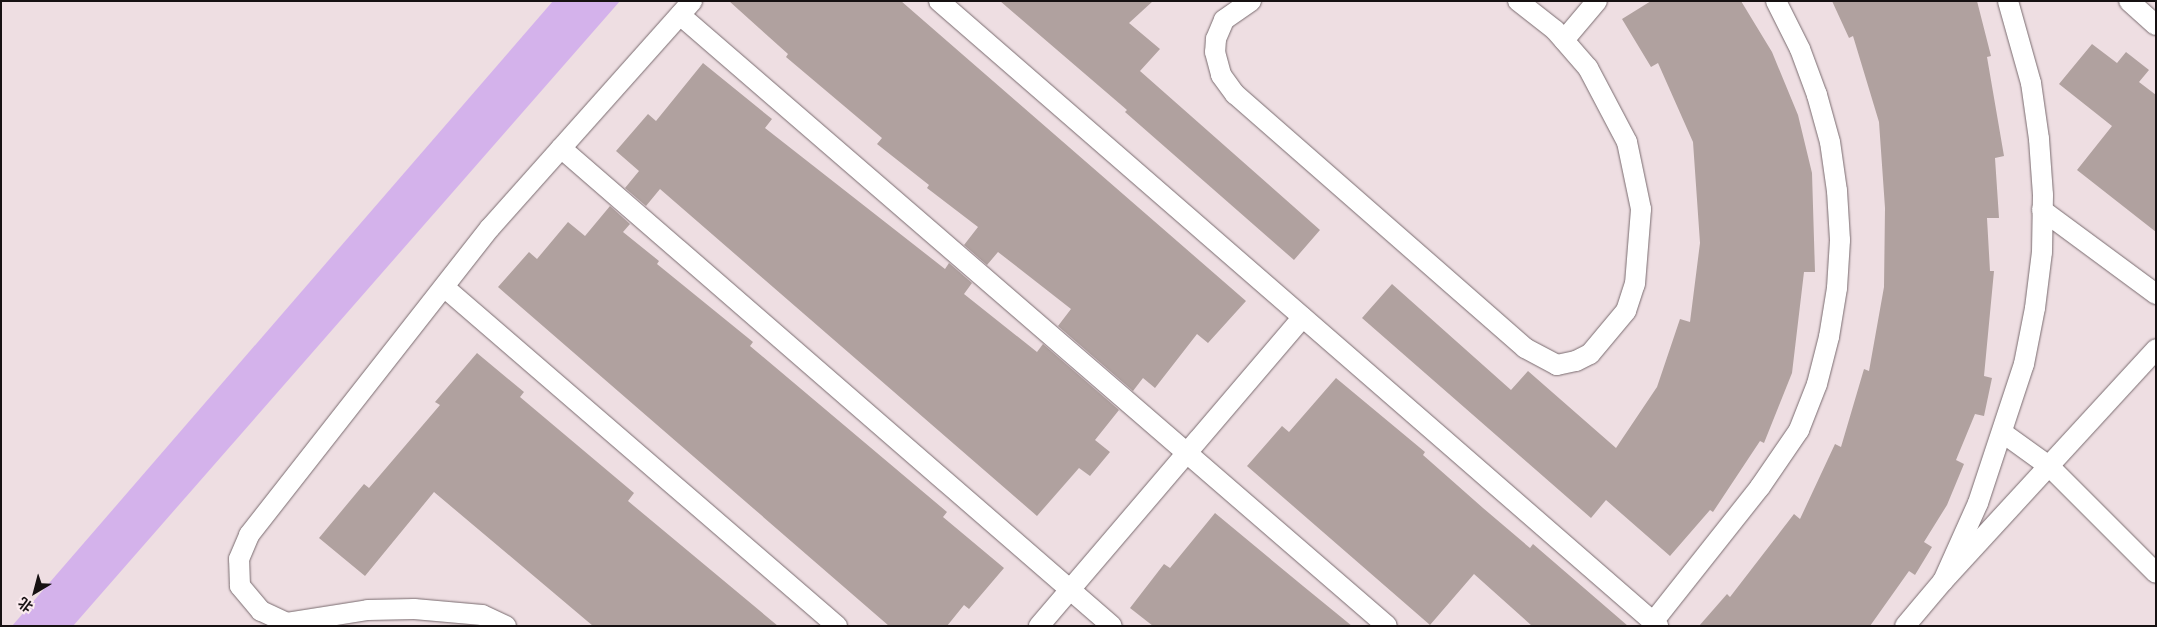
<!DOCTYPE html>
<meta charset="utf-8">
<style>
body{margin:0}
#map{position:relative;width:2157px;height:627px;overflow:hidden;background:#eedee2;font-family:"Source Sans 3","Noto Sans SC",sans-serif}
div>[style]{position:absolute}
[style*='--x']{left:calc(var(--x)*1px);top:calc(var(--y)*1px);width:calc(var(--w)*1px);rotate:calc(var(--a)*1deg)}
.water>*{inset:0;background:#d4b2eb}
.building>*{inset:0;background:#b0a19f}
.roads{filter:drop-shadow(0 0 1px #796b6f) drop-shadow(0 0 1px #796b6f)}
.lane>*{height:20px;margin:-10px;padding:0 10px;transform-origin:10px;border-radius:10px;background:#fff}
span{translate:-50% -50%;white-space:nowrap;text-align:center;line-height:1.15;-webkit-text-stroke:4px #fbebef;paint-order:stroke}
.frame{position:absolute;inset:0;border:2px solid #161112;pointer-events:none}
.north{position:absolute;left:10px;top:567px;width:50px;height:50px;-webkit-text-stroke:4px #fbebef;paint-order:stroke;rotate:217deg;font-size:14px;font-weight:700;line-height:20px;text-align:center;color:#161112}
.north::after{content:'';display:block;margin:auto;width:18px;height:22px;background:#161112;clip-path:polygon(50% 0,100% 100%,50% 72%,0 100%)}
</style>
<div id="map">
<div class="water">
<i style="clip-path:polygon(553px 1px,620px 1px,73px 626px,12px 626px)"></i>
</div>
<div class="building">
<i style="clip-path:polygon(729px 1px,901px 1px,1246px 301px,1208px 343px,1197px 334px,1155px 388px,1143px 378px,1133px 391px,1058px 326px,1071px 309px,998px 252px,987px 265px,964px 245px,978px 227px,927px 188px,929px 185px,877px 144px,882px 138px,786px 57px,788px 54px)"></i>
<i style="clip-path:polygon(1000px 1px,1153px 1px,1129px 23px,1160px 49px,1140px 71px,1320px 230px,1294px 260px,1125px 112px,1127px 110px)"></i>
<i style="clip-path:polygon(1651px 1px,1741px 1px,1772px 52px,1798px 115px,1812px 173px,1815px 272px,1804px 272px,1792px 373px,1764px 443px,1760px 441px,1713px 512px,1710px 510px,1670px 556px,1606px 500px,1591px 518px,1362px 318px,1392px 284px,1511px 390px,1528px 371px,1616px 448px,1657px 387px,1680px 319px,1690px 322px,1700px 243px,1693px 142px,1658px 63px,1651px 67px,1622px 19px)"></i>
<i style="clip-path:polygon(1832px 1px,1977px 1px,1991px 56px,1987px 57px,2004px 156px,1995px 158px,1999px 218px,1987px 218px,1990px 271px,1994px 271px,1984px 376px,1992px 378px,1984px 416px,1975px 414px,1956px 460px,1964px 464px,1947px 505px,1924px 542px,1932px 547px,1915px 575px,1909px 571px,1870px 626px,1699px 626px,1727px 594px,1730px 597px,1794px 514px,1800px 519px,1835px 444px,1841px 447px,1864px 369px,1869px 371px,1884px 287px,1885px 208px,1879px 122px,1853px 36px,1849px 38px)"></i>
<i style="clip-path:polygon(2092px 44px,2117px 63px,2126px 52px,2149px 70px,2139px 82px,2156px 95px,2156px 232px,2077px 170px,2112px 126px,2059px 84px)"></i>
<i style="clip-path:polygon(703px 63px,772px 119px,765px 128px,945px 269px,949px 263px,972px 283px,964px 294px,1037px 352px,1043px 344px,1119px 410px,1095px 440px,1110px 452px,1090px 476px,1079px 468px,1037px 516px,660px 189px,646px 206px,625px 188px,639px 171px,616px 151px,648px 114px,656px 121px)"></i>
<i style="clip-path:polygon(610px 206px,630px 224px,623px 232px,659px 261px,657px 264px,753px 342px,750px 346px,947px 512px,943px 517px,1004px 568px,969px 609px,964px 605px,947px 626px,889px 626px,498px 287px,529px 252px,537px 259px,568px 222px,585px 236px)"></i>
<i style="clip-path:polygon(477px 353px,524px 392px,520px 397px,634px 493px,628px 501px,778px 626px,593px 626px,434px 492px,365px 576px,319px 538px,364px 484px,369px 488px,440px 405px,435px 402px)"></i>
<i style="clip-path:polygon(1336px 378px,1425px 452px,1423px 455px,1483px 508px,1530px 548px,1533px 544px,1628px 626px,1532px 626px,1474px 574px,1430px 625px,1247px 466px,1282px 426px,1289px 432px)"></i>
<i style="clip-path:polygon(1215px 513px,1303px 586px,1352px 626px,1153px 626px,1130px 608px,1164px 564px,1170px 568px)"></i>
</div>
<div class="roads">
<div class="lane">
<i style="--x:939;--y:1;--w:953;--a:41"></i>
<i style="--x:1251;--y:1;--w:33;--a:145"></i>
<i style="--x:1224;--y:20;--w:21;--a:113"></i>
<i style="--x:1216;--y:39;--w:13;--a:94"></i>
<i style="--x:1215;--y:52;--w:24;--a:75"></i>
<i style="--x:1221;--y:75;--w:24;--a:54"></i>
<i style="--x:1235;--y:94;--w:386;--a:41.2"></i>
<i style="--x:1525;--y:348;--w:36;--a:28"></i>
<i style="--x:1557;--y:365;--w:19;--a:-12"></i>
<i style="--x:1576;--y:361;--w:16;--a:-27"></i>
<i style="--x:1590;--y:354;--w:56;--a:-50.1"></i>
<i style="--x:1626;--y:311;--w:28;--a:-72"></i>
<i style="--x:1635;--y:284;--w:75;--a:-85.4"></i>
<i style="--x:1641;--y:209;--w:68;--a:-101.8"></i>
<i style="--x:1627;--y:142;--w:84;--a:-117.8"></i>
<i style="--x:1588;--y:68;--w:50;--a:-131"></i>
<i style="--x:1555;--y:30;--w:47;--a:-141.9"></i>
<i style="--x:2129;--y:1;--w:36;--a:42"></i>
<i style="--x:680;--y:15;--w:934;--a:40.83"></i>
<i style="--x:1564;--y:40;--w:51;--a:-49.8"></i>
<i style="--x:561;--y:148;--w:729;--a:40.94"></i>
<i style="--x:2042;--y:210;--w:142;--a:36.4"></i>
<i style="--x:444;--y:287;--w:519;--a:40.78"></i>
<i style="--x:2003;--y:433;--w:57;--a:35.7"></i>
<i style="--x:2049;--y:466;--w:151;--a:45"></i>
<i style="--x:1943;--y:581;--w:85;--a:-65.8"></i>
<i style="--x:1978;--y:503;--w:146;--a:-71.7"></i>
<i style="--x:2024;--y:364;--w:57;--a:-78.9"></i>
<i style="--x:2035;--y:308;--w:56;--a:-82.9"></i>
<i style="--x:2042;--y:252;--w:57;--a:-89"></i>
<i style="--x:2043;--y:195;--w:56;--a:-94.1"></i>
<i style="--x:2039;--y:139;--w:57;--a:-98.1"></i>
<i style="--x:2031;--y:83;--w:85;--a:-105.7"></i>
<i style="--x:1653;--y:622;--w:172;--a:-51.6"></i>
<i style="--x:1760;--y:487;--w:69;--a:-55.6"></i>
<i style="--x:1799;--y:430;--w:49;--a:-68.6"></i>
<i style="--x:1817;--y:384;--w:49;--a:-75.7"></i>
<i style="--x:1829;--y:337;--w:50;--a:-80.7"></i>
<i style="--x:1837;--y:288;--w:48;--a:-86.4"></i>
<i style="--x:1840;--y:240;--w:49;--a:-93.5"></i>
<i style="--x:1837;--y:191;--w:49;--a:-98.1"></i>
<i style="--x:1830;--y:142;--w:49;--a:-105.5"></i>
<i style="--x:1817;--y:95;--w:49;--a:-110.3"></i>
<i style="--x:1800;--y:49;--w:54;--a:-116.6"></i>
<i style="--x:506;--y:626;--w:26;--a:-155"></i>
<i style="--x:482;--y:615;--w:68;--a:-175"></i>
<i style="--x:414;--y:609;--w:46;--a:178.8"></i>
<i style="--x:368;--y:610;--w:82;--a:170.9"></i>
<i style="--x:287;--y:623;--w:29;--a:-155"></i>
<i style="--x:261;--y:611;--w:33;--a:-130"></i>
<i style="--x:240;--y:586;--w:27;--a:-92"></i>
<i style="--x:239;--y:559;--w:26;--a:-67"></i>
<i style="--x:249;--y:535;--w:390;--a:-51.9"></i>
<i style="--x:490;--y:228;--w:304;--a:-48.3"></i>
<i style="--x:1039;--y:626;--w:406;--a:-49.5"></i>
<i style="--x:1905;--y:626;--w:59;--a:-49.8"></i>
<i style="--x:1943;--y:581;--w:315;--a:-47.4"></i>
</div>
</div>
<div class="frame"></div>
<div class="north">北</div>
</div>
